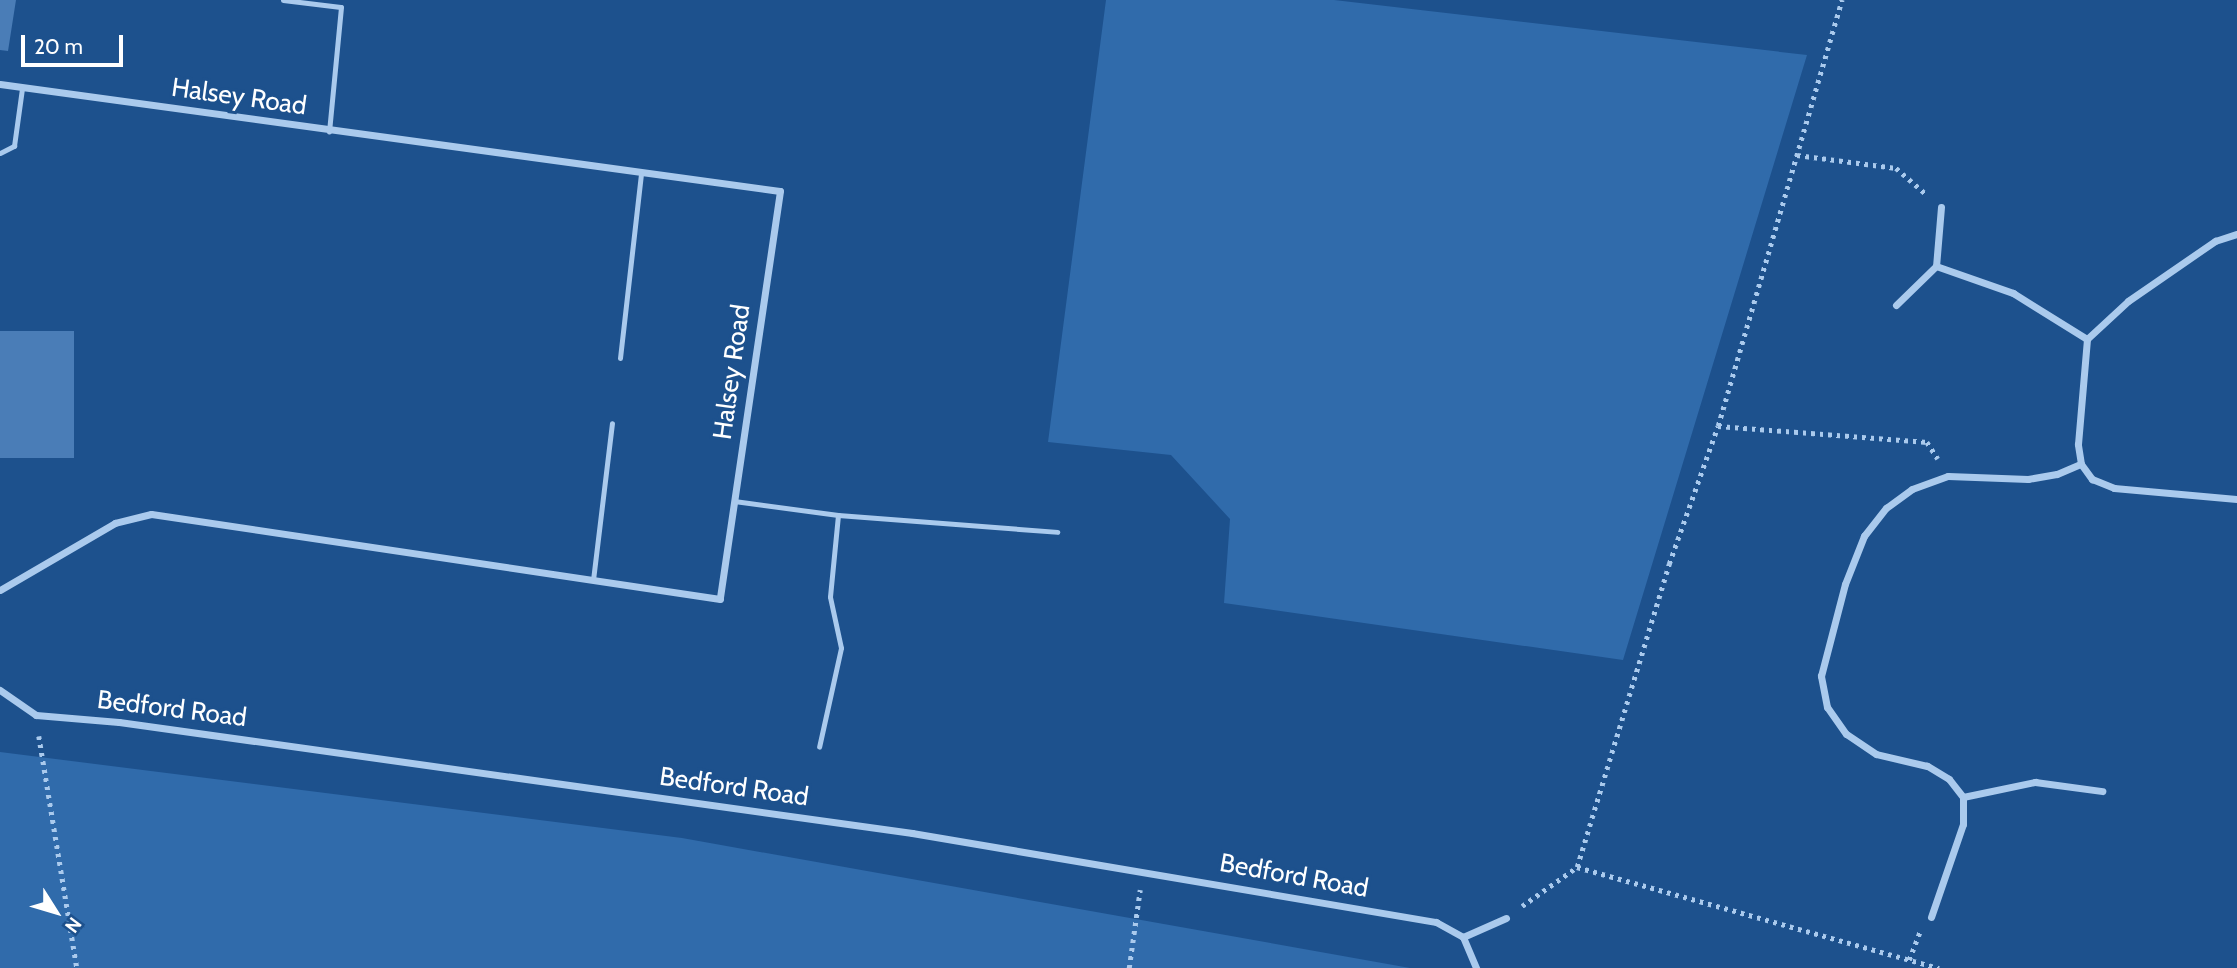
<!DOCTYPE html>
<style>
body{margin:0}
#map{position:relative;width:2237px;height:968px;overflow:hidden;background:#1d518d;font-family:Cabin,sans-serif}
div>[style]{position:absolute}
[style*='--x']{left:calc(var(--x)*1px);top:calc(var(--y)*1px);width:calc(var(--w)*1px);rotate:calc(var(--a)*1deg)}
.green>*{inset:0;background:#306bab}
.building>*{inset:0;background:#4a7db7;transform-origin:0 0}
.path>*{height:4.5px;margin-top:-2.25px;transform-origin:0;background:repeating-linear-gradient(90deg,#aacaed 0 3.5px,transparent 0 8.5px)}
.service>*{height:5px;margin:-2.5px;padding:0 2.5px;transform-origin:2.5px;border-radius:2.5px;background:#aacaed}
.minor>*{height:7px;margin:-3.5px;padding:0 3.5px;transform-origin:3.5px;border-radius:3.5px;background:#aacaed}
span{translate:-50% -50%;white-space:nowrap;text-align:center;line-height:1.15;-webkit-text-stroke:6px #1d518d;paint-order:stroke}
.street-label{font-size:26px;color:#fff}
.north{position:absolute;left:21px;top:877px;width:70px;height:70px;-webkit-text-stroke:5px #1d518d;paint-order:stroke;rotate:127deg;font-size:19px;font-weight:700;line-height:28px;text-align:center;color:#fff}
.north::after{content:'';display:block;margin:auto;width:24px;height:32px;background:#fff;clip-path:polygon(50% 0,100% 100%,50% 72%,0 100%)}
.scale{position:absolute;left:21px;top:35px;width:102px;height:32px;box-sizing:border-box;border:4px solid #fff;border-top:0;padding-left:9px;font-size:21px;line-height:24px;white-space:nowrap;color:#fff;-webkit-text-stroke:5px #1d518d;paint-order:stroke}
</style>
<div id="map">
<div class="green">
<i style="clip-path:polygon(1106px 0,1334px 0,1807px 55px,1623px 660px,1224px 603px,1230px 519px,1171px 455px,1048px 442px)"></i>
<i style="clip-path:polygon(0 752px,682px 838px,1410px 968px,0 968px)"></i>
</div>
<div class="building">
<i style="clip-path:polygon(0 0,16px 0,8px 51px,0 50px)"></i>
<i style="left:74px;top:331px;width:127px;height:74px;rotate:90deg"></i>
</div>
<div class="path">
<i style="--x:1797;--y:155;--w:100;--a:7.5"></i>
<i style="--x:1896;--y:168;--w:40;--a:41"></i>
<i style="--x:1718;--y:426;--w:210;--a:4.4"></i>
<i style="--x:1927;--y:442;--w:20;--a:57"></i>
<i style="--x:39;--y:736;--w:235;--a:80.7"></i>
<i style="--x:1577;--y:867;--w:317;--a:-73.1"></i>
<i style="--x:1669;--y:564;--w:146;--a:-70.5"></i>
<i style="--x:1718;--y:426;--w:444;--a:-73.8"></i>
<i style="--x:1522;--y:906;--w:67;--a:-35.3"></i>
<i style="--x:1577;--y:867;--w:376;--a:15.6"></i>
<i style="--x:1909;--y:960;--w:31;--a:-69"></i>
<i style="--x:1129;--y:968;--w:79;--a:-82"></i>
</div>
<div class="service">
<i style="--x:283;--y:0;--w:58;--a:6.9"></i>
<i style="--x:341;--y:7;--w:125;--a:95.5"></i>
<i style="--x:0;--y:153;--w:16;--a:-27"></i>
<i style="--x:14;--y:146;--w:59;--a:-82.1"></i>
<i style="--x:620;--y:358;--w:184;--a:-83.5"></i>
<i style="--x:734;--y:501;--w:105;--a:7.7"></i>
<i style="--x:838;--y:515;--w:82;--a:95.6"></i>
<i style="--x:830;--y:597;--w:52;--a:77.8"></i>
<i style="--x:841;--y:648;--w:101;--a:102.5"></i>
<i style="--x:838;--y:515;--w:220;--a:4.4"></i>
<i style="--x:593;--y:580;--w:158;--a:-83.1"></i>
</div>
<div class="minor">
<i style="--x:0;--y:84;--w:787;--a:7.81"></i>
<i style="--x:780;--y:191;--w:412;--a:98.4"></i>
<i style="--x:720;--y:599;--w:575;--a:-171.5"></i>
<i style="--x:151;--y:514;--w:37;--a:166"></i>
<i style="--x:115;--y:523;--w:133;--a:149.8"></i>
<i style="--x:1941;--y:207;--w:59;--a:94.8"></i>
<i style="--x:1936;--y:266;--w:82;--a:19.3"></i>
<i style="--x:2013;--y:293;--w:87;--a:31.9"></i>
<i style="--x:1896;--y:305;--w:56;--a:-44.3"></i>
<i style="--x:2081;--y:464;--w:20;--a:-99"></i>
<i style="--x:2078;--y:444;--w:105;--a:-85.1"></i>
<i style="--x:2087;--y:339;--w:56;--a:-42.8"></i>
<i style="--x:2128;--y:301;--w:106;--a:-34.6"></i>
<i style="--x:2215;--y:241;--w:23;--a:-18"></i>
<i style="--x:2081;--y:464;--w:19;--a:54"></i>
<i style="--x:2092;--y:479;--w:24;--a:22"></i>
<i style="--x:2114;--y:488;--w:123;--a:5.1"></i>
<i style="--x:0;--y:690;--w:44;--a:34.8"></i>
<i style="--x:36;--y:715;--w:83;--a:4.8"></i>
<i style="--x:119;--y:722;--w:801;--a:7.97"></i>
<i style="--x:912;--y:833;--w:532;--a:9.64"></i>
<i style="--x:1436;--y:922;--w:31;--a:29"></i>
<i style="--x:1463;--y:937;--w:47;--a:-23.8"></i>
<i style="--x:1963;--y:797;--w:74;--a:-11.8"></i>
<i style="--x:2035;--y:782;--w:68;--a:7.7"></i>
<i style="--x:1931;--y:917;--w:98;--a:-71"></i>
<i style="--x:1963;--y:824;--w:27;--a:-90"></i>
<i style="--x:1963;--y:797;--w:23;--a:-128"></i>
<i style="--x:1949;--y:779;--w:26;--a:-149"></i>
<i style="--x:1927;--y:766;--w:52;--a:-166.8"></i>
<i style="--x:1876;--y:754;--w:36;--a:-146"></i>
<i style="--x:1846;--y:734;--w:33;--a:-125"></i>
<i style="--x:1827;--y:707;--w:32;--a:-101"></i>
<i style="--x:1821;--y:676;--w:95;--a:-75.4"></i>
<i style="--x:1845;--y:584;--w:52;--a:-68.4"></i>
<i style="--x:1864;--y:536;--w:36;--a:-52"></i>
<i style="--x:1886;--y:508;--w:32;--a:-36"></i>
<i style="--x:1912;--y:489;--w:38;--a:-20"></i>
<i style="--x:1948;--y:476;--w:80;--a:2.1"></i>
<i style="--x:2028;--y:479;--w:29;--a:-10"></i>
<i style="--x:2057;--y:474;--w:26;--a:-23"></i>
<i style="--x:1463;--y:937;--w:34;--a:67"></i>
</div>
<div class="street-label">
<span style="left:239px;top:97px;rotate:8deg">Halsey Road</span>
<span style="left:732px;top:372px;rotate:-82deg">Halsey Road</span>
<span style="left:172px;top:709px;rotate:7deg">Bedford Road</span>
<span style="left:734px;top:787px;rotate:8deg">Bedford Road</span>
<span style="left:1294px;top:876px;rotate:10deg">Bedford Road</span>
</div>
<div class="north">N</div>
<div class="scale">20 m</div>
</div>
